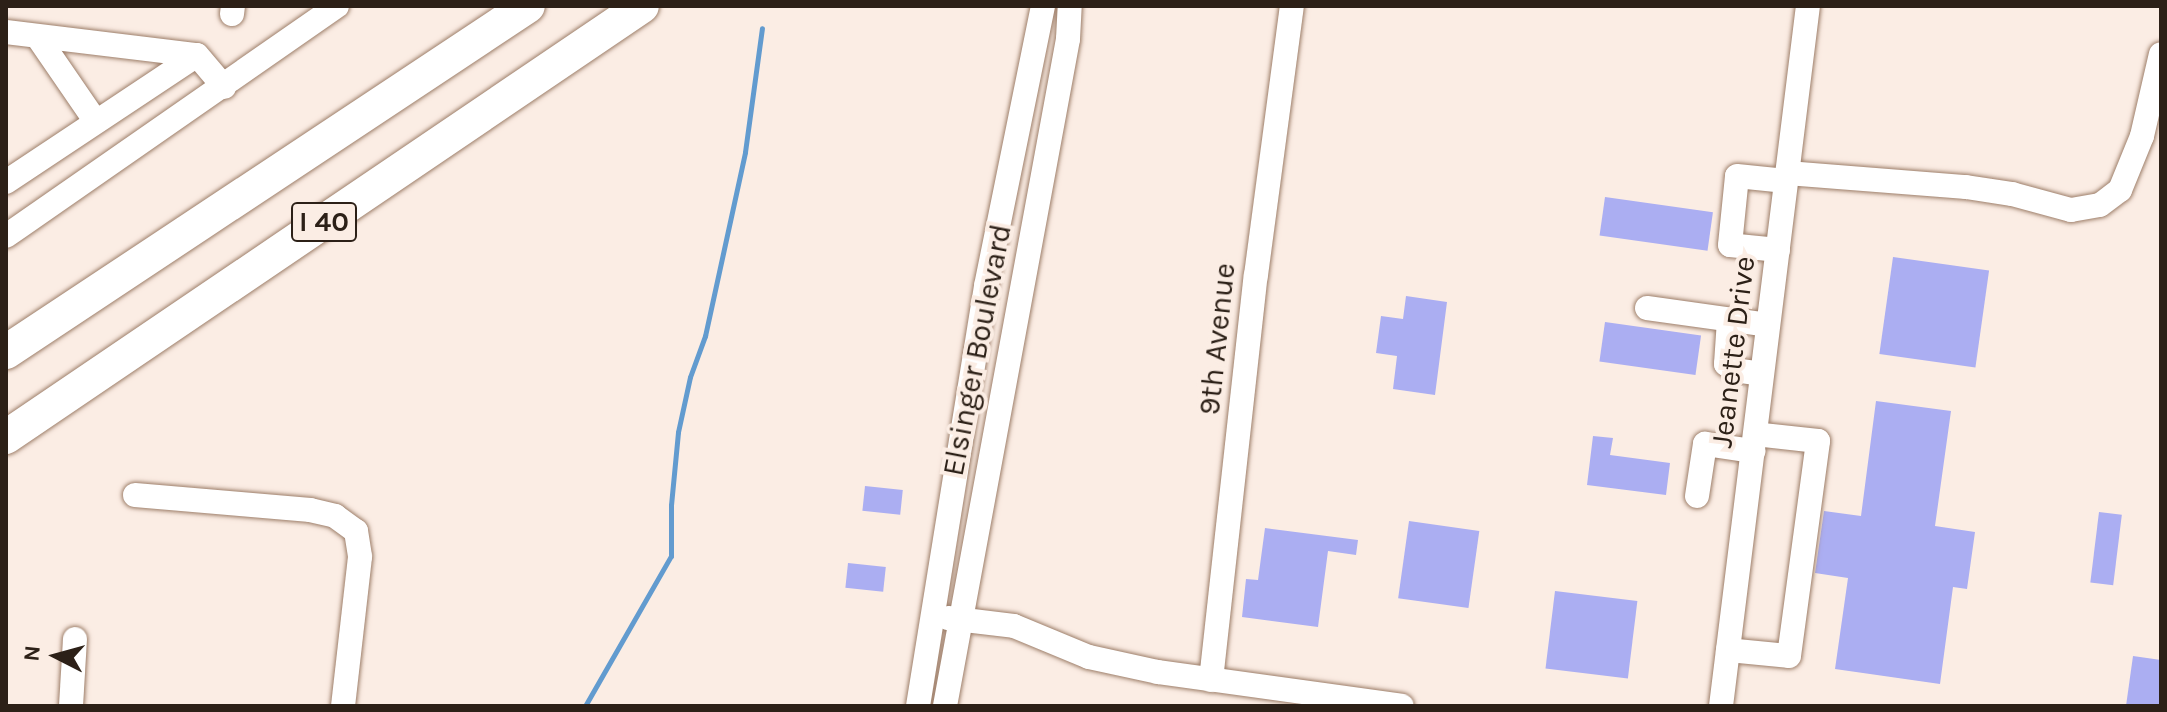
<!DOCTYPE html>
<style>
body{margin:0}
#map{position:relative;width:2167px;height:712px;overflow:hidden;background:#fbede4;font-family:Karla,sans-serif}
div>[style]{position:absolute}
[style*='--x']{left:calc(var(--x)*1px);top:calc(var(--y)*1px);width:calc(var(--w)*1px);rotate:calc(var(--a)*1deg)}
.stream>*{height:5px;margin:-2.5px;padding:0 2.5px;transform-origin:2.5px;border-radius:2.5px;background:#629bcf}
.building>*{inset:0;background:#abaef2;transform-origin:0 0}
.roads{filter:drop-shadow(0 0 2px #9d7e69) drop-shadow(0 0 2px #9d7e69)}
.minor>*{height:24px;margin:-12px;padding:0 12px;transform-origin:12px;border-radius:12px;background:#fff}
.highway>*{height:34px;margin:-17px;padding:0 17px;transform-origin:17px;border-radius:17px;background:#fff}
span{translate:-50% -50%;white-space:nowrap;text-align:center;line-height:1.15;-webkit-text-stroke:8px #fbede4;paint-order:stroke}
.shield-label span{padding:2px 6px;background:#fbede4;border:2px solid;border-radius:6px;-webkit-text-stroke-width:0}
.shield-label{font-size:28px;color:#2c2017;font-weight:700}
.street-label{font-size:30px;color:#2c2017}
.frame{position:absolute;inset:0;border:8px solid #2c2017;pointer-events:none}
.north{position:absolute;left:16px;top:616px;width:80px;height:80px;-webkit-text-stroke:6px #fbede4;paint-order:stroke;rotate:276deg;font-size:22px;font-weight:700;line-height:32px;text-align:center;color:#2c2017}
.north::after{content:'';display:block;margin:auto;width:28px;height:36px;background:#2c2017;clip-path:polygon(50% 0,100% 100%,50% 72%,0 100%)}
</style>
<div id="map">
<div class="stream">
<i style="--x:585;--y:706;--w:173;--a:-60.2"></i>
<i style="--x:671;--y:556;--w:51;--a:-90"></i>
<i style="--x:671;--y:505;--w:73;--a:-84.5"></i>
<i style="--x:678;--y:432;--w:56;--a:-77.7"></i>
<i style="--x:690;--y:377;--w:44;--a:-69.9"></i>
<i style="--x:705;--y:336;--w:188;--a:-77.7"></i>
<i style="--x:745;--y:152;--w:125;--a:-82.2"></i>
</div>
<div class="building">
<i style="left:1605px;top:197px;width:109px;height:39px;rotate:8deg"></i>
<i style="left:1893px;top:257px;width:97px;height:98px;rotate:8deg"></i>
<i style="clip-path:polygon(1406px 296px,1447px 302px,1435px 395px,1393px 389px,1397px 356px,1376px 353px,1381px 316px,1403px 319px)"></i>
<i style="left:1605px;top:322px;width:97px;height:40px;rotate:8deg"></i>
<i style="clip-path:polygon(1876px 401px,1951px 411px,1935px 526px,1975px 532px,1967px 589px,1953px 587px,1940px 684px,1835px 669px,1848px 578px,1815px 573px,1824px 511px,1861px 516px)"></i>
<i style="clip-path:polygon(1593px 436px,1613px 438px,1610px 455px,1670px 463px,1666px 495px,1587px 485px)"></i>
<i style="left:865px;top:486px;width:38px;height:25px;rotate:6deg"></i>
<i style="left:2099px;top:512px;width:23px;height:71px;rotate:7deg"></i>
<i style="left:1409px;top:521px;width:71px;height:78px;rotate:8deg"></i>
<i style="clip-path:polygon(1265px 528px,1358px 540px,1356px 555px,1328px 551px,1318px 627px,1242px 617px,1246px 579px,1258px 580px)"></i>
<i style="left:848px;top:563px;width:38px;height:25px;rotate:6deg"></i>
<i style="left:1555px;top:591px;width:83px;height:78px;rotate:7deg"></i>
<i style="clip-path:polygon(2133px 656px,2161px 660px,2161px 706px,2126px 706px)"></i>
</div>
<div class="roads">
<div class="minor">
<i style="--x:232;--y:14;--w:8;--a:-83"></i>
<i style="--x:6;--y:32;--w:192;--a:6.9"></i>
<i style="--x:197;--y:55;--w:42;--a:49.8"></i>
<i style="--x:37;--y:36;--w:104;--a:55.5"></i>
<i style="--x:1787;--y:173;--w:180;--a:4.5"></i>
<i style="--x:1966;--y:187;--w:47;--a:8.7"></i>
<i style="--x:2012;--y:194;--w:61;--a:15.2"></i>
<i style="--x:2071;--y:210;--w:29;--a:-10"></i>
<i style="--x:2100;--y:205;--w:25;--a:-37"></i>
<i style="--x:2120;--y:190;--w:58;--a:-67.8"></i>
<i style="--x:2142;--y:136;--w:84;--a:-77"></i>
<i style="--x:6;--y:182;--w:229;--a:-33.6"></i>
<i style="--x:6;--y:236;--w:403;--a:-34.8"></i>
<i style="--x:1778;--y:250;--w:48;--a:-174.1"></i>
<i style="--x:1730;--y:245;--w:69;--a:-84.2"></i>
<i style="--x:1737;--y:176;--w:49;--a:5.8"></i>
<i style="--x:1647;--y:308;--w:122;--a:8"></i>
<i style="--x:1729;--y:320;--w:44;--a:93.9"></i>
<i style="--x:1726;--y:364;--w:10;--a:37"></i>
<i style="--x:1734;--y:370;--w:28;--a:8"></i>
<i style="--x:135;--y:495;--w:176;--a:4.9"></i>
<i style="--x:310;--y:510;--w:26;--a:13"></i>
<i style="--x:335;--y:516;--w:26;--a:36"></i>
<i style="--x:356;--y:531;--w:26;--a:81"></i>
<i style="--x:360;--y:557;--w:150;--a:96.5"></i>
<i style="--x:1697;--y:496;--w:53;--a:-81.3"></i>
<i style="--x:1705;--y:444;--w:49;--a:8.3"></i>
<i style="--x:948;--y:618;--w:66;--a:6.9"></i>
<i style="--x:1014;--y:626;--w:81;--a:22.5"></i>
<i style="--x:1089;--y:657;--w:71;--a:12.3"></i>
<i style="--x:1158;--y:672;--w:246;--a:7.9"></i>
<i style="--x:1728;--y:650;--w:61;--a:5.6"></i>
<i style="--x:1789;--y:656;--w:217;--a:-82.3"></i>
<i style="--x:1818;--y:441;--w:63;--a:-173.7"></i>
<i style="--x:1211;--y:680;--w:407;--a:-83.7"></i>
<i style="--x:1256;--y:275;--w:271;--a:-82.4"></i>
<i style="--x:71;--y:706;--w:67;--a:-86.6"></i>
<i style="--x:918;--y:706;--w:425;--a:-80.8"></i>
<i style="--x:986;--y:286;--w:286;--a:-78.5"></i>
<i style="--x:945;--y:706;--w:678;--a:-79.55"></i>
<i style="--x:1068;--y:39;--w:33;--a:-87"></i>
<i style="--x:1721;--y:706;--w:705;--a:-82.92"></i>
</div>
<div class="highway">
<i style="--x:6;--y:352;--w:626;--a:-33.54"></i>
<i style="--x:6;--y:437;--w:768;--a:-34.12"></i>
</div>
</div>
<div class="shield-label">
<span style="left:324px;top:222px">I 40</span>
</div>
<div class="street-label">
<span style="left:1217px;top:339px;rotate:-84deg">9th Avenue</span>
<span style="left:977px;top:350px;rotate:-79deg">Elsinger Boulevard</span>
<span style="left:1733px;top:352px;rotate:-83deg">Jeanette Drive</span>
</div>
<div class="frame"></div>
<div class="north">N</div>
</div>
